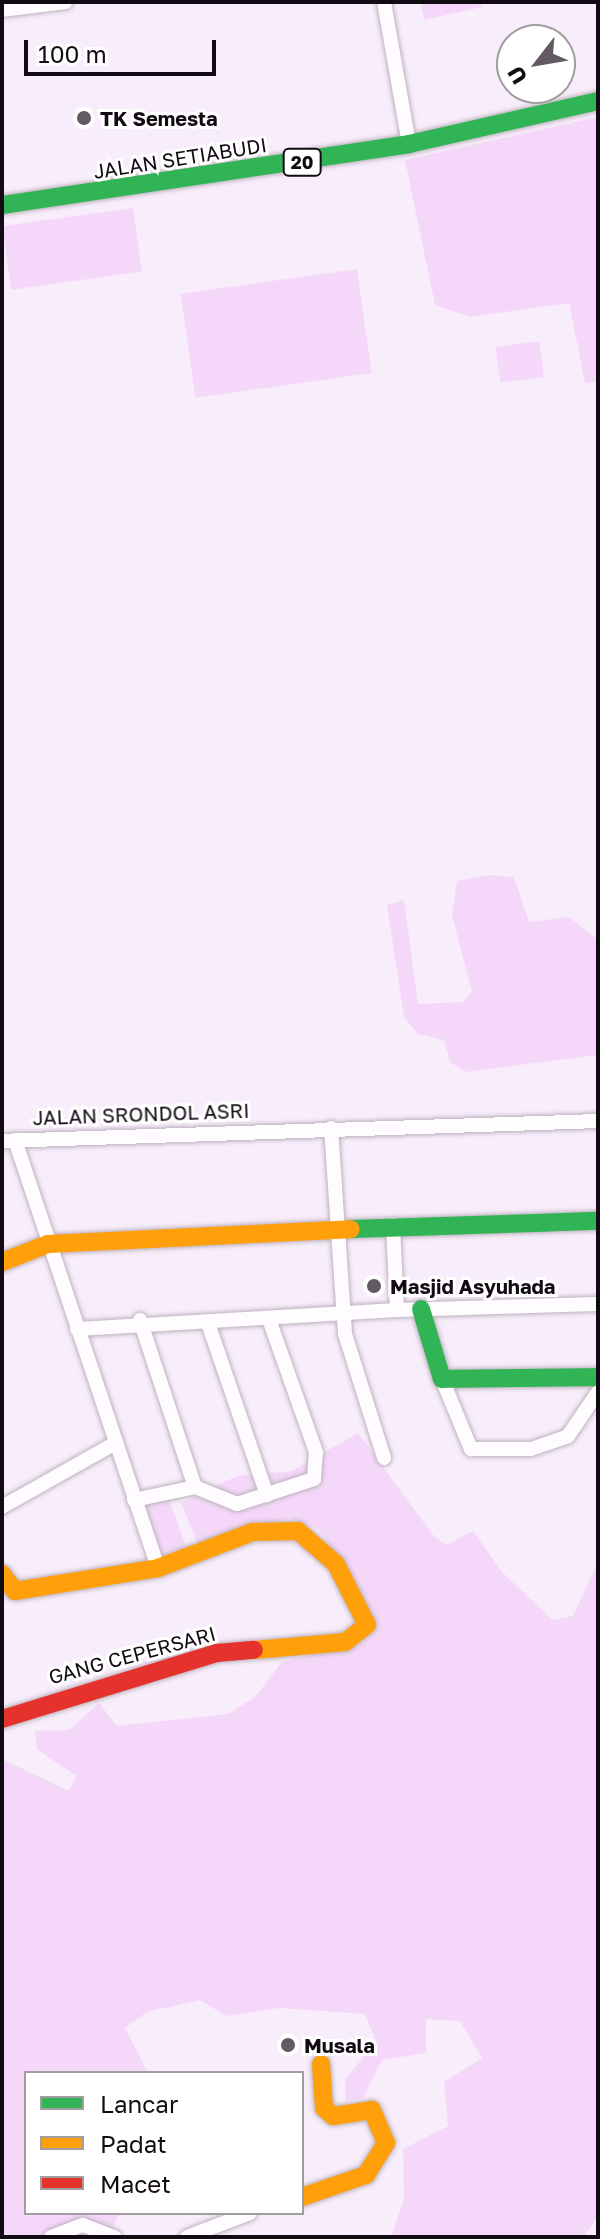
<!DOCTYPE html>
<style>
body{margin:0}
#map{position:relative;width:600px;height:2239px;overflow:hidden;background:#f8edfa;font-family:"Golos Text",sans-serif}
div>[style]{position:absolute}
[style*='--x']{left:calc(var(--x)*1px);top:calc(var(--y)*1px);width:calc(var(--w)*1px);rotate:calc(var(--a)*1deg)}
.green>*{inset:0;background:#f5d8f9;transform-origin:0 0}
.roads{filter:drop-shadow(0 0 2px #bdb3be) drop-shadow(0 0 2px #bdb3be)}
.street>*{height:14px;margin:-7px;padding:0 7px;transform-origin:7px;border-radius:7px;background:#fefcfe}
.fast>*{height:18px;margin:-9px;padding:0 9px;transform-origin:9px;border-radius:9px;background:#30b455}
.slow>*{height:18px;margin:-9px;padding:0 9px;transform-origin:9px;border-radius:9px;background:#ff9f0a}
.jam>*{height:18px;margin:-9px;padding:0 9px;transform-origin:9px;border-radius:9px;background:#e5322d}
.dots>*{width:22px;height:22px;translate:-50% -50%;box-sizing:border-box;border:4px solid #fff;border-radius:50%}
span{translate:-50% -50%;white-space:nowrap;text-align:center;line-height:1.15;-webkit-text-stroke:6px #fff;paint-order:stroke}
.shield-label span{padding:2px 6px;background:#fff;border:2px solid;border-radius:6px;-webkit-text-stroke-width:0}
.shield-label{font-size:18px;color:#130b14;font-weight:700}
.poi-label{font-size:20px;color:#130b14;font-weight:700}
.left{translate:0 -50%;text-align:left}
.street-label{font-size:20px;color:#130b14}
.frame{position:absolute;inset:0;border:4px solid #130b14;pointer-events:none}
.legend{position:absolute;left:24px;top:2071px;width:280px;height:144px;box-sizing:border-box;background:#fff;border:2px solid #a19da1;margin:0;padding:10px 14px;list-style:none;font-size:24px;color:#130b14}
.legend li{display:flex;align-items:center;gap:16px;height:40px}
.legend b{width:40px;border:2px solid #a19da1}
.north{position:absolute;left:496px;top:24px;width:80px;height:80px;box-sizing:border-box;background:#fff;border:2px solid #a19da1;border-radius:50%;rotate:239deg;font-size:22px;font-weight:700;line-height:32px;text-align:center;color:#130b14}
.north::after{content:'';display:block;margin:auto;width:28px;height:36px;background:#635a64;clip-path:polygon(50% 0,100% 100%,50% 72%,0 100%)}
.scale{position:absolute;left:24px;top:40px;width:192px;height:36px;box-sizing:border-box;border:4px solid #130b14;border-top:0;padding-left:10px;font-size:24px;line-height:28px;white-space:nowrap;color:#130b14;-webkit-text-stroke:6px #fff;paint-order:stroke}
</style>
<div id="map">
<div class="green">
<i style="clip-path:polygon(420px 2px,481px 2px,482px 7px,424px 20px)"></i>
<i style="clip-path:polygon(598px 117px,598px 382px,585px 383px,569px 303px,470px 317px,435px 305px,405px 160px)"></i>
<i style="left:133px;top:208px;width:64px;height:132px;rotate:82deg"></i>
<i style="left:357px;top:269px;width:105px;height:178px;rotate:82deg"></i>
<i style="left:539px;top:341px;width:36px;height:44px;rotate:82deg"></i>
<i style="clip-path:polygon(491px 875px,514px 877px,529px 922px,569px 917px,598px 940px,598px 1055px,465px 1072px,450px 1062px,444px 1040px,418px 1034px,404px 1017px,387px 905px,404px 900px,418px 1004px,463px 1002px,472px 992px,452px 915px,457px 881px)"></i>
<i style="clip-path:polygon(358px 1433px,433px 1535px,446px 1545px,473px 1531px,502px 1572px,553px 1620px,573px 1616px,598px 1562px,598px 2217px,583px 2237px,391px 2237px,404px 2198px,403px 2149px,448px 2126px,444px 2082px,482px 2058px,460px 2021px,426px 2019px,426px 2053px,382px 2060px,363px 2098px,346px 2101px,345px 2080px,376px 2041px,365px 2014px,279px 2008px,226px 2016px,200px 2000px,147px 2012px,125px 2028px,148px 2073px,26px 2073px,26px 2213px,119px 2213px,109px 2237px,2px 2237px,2px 1759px,69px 1791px,76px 1776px,37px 1749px,35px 1731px,69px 1730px,99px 1703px,117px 1726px,228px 1714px,255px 1697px,282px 1662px,364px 1642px,357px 1595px,320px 1530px,289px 1518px,199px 1546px,181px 1503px,237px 1476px,292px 1471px)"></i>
<i style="left:167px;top:1494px;width:56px;height:28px;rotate:70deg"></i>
</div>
<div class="roads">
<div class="street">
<i style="--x:384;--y:2;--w:144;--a:80"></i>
<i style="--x:2;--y:10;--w:64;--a:-7.1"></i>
<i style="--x:331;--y:1128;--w:206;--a:86.1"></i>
<i style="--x:345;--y:1334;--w:130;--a:72.5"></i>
<i style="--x:15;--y:1140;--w:451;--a:71.5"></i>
<i style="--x:2;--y:1141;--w:596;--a:-1.92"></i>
<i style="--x:397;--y:1310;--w:201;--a:-1.7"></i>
<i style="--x:140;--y:1320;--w:176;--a:71.8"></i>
<i style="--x:208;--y:1323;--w:182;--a:71.1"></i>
<i style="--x:77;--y:1329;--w:321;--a:-3.4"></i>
<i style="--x:397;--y:1310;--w:85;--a:-92.7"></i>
<i style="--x:442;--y:1379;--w:76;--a:67.5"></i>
<i style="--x:471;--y:1449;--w:60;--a:0"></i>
<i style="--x:531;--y:1449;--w:39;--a:-19"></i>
<i style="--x:568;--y:1436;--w:53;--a:-55.7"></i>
<i style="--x:134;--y:1500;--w:62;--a:-12"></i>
<i style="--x:195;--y:1487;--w:45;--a:22"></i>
<i style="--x:237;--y:1504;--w:81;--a:-18"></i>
<i style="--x:314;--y:1479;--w:27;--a:-86"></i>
<i style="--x:316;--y:1452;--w:141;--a:-109.5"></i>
<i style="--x:2;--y:1507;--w:129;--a:-29.4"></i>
<i style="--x:51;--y:2237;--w:34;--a:-21"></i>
<i style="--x:83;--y:2225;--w:34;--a:21"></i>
<i style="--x:187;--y:2237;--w:67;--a:-20.9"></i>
</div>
<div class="fast">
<i style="--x:2;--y:205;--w:412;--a:-8.5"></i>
<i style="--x:409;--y:144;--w:194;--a:-12.8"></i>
<i style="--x:351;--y:1229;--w:247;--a:-1.9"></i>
<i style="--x:421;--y:1309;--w:73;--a:73.3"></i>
<i style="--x:442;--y:1379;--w:156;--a:-0.7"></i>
</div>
<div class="slow">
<i style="--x:2;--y:1262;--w:49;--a:-21.4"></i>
<i style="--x:48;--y:1244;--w:303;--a:-2.8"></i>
<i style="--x:2;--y:1574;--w:21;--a:53"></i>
<i style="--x:15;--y:1591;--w:145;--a:-9.1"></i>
<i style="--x:158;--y:1568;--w:102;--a:-20.8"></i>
<i style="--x:253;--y:1532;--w:45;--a:-1.3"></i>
<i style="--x:298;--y:1531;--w:50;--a:41"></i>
<i style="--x:336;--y:1564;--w:68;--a:63.1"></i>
<i style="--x:367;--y:1625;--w:28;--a:142"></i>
<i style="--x:345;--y:1642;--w:91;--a:175"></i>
<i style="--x:302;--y:2197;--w:68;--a:-19"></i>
<i style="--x:366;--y:2175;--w:38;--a:-58"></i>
<i style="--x:386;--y:2143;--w:36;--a:-113"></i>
<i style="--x:372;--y:2110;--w:39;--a:171"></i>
<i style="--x:333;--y:2116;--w:12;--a:-138"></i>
<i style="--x:324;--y:2108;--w:44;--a:-93.9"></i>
</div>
<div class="jam">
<i style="--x:2;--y:1719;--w:225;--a:-17.1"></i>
<i style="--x:217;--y:1653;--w:37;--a:-5"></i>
</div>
</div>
<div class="dots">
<i style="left:84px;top:118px;background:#635a64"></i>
<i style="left:374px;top:1286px;background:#635a64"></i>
<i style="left:288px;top:2045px;background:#635a64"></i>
</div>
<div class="shield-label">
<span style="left:302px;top:162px">20</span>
</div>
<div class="poi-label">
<span class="left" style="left:100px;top:118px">TK Semesta</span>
<span class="left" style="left:390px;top:1286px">Masjid Asyuhada</span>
<span class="left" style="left:304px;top:2045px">Musala</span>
</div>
<div class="street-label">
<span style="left:180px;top:158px;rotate:-9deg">JALAN SETIABUDI</span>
<span style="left:141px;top:1114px;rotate:-2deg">JALAN SRONDOL ASRI</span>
<span style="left:132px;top:1655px;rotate:-15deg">GANG CEPERSARI</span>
</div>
<div class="frame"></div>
<ul class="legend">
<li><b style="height:10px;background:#30b455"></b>Lancar</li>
<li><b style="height:10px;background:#ff9f0a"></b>Padat</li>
<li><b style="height:10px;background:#e5322d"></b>Macet</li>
</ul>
<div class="north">U</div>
<div class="scale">100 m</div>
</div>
